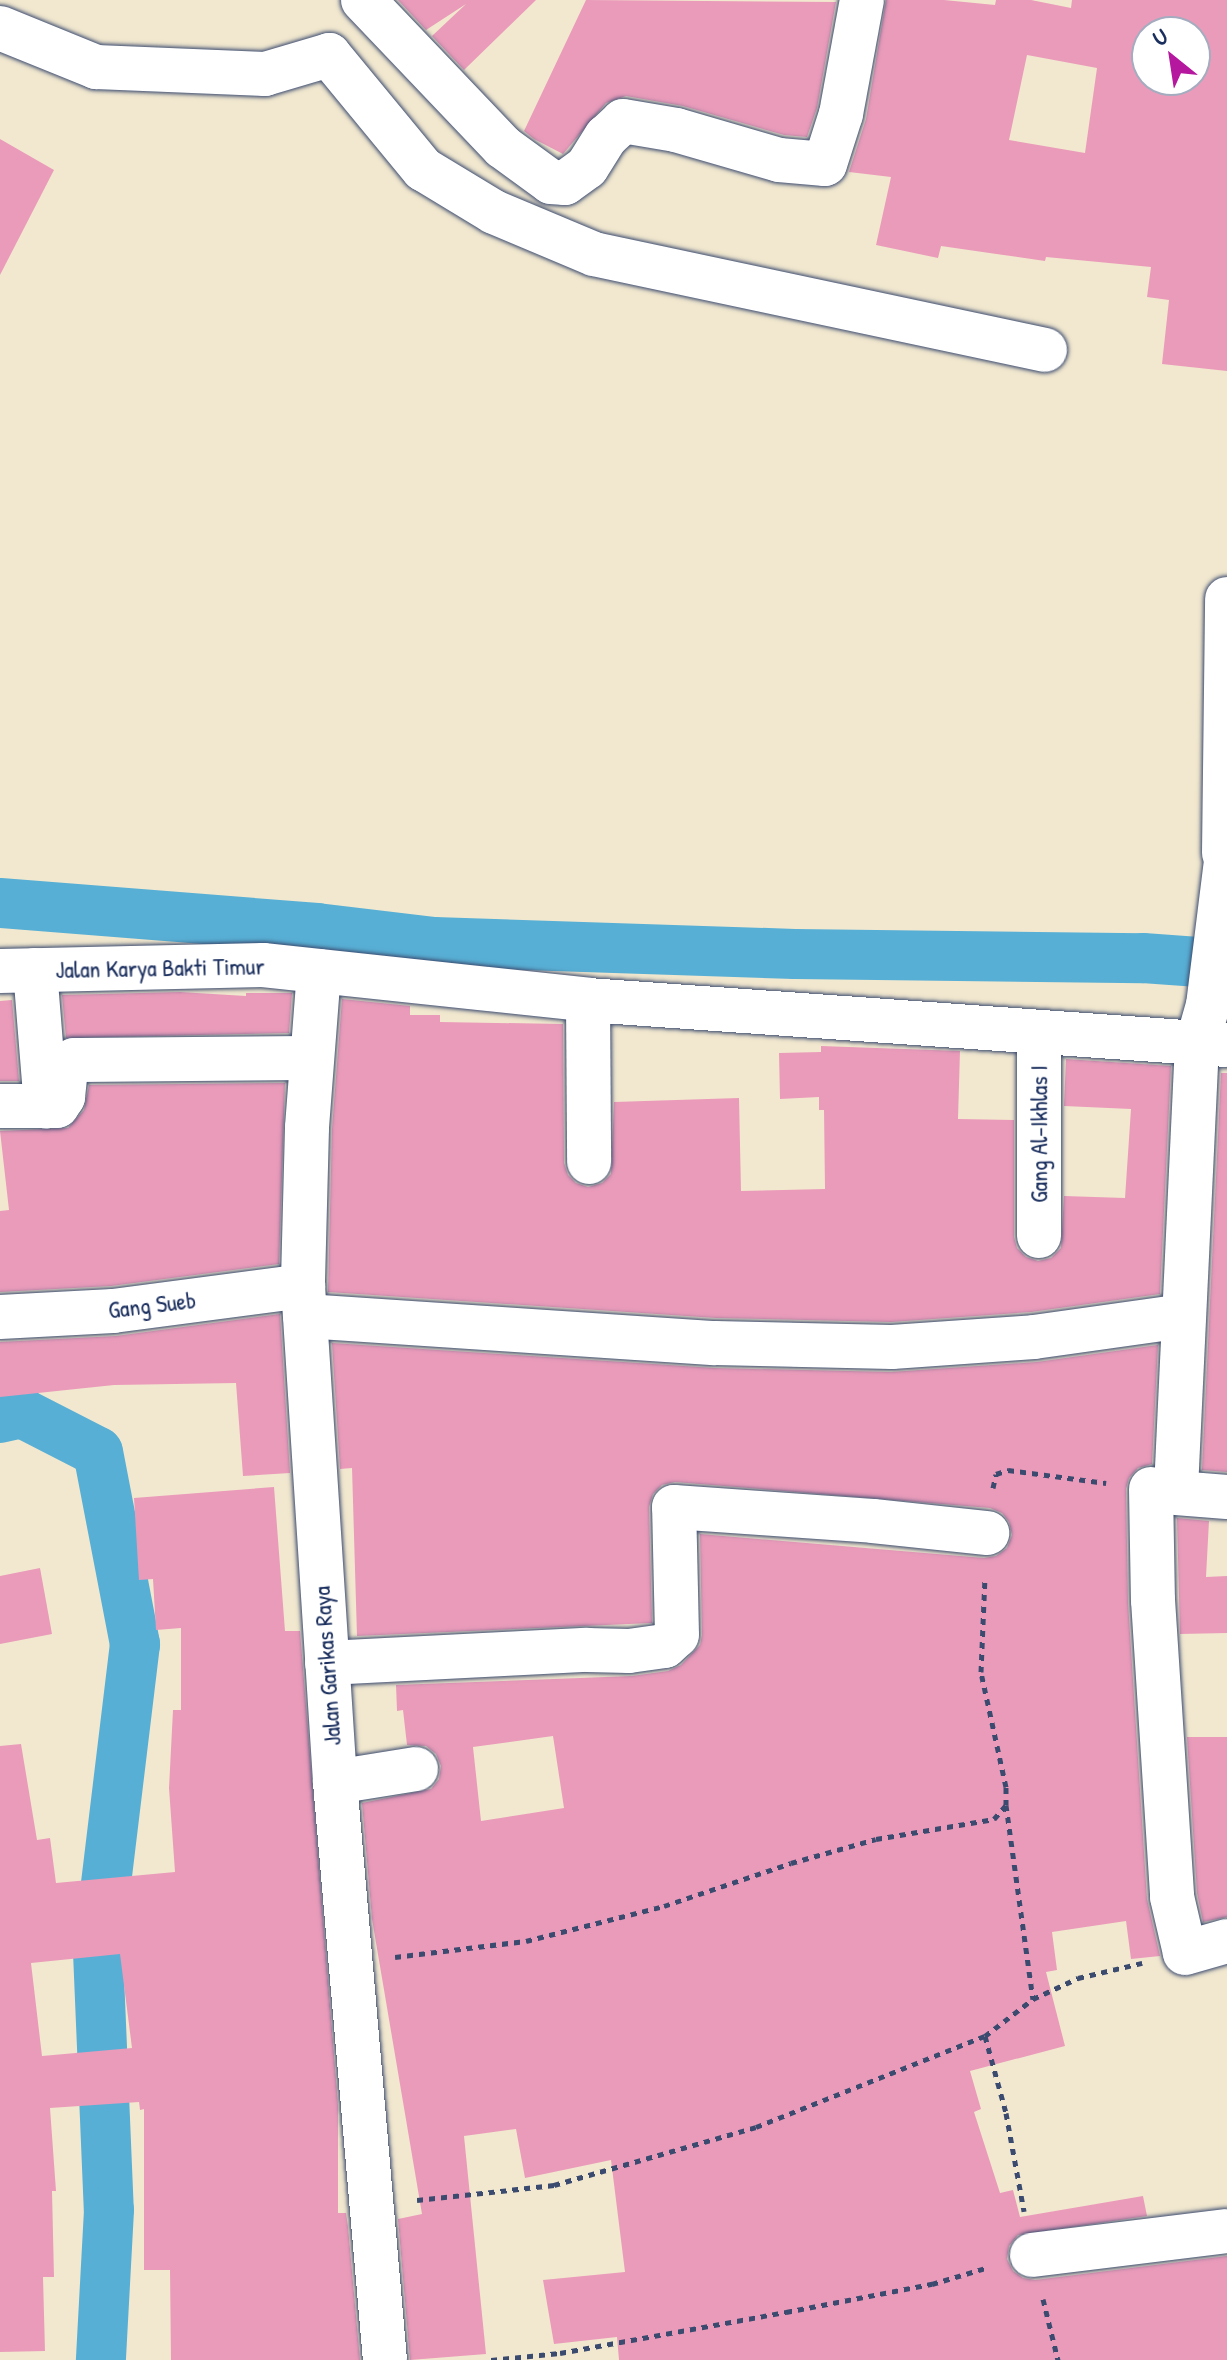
<!DOCTYPE html>
<style>
body{margin:0}
#map{position:relative;width:1227px;height:2360px;overflow:hidden;background:#f2e8cf;font-family:"Patrick Hand",sans-serif}
div>[style]{position:absolute}
[style*='--x']{left:calc(var(--x)*1px);top:calc(var(--y)*1px);width:calc(var(--w)*1px);rotate:calc(var(--a)*1deg)}
.canal>*{height:50px;margin:-25px;padding:0 25px;transform-origin:25px;border-radius:25px;background:#58afd5}
.building>*{inset:0;background:#ea9bba}
.path>*{height:5px;margin-top:-2.5px;transform-origin:0;background:repeating-linear-gradient(90deg,#3b4b6f 0 6px,transparent 0 12px)}
.roads{filter:drop-shadow(0 0 2px #3b4b6f) drop-shadow(0 0 2px #3b4b6f)}
.minor>*{height:44px;margin:-22px;padding:0 22px;transform-origin:22px;border-radius:22px;background:#fff}
span{translate:-50% -50%;white-space:nowrap;text-align:center;line-height:1.15;-webkit-text-stroke:6px #fff;paint-order:stroke}
.street-label{font-size:24px;color:#1b2f5e}
.north{position:absolute;left:1131px;top:16px;width:80px;height:80px;box-sizing:border-box;background:#fff;border:2px solid #a4acbf;border-radius:50%;rotate:330deg;font-size:22px;font-weight:700;line-height:32px;text-align:center;color:#1b2f5e}
.north::after{content:'';display:block;margin:auto;width:28px;height:36px;background:#b5179e;clip-path:polygon(50% 0,100% 100%,50% 72%,0 100%)}
</style>
<div id="map">
<div class="canal">
<i style="--x:0;--y:903;--w:318;--a:4.5"></i>
<i style="--x:317;--y:928;--w:118;--a:6.8"></i>
<i style="--x:434;--y:942;--w:361;--a:1.9"></i>
<i style="--x:795;--y:954;--w:348;--a:0.7"></i>
<i style="--x:1143;--y:958;--w:84;--a:4.1"></i>
<i style="--x:0;--y:1418;--w:23;--a:-13"></i>
<i style="--x:22;--y:1413;--w:85;--a:27.2"></i>
<i style="--x:98;--y:1452;--w:196;--a:79.1"></i>
<i style="--x:135;--y:1644;--w:310;--a:96.9"></i>
<i style="--x:98;--y:1952;--w:258;--a:87.6"></i>
<i style="--x:109;--y:2210;--w:150;--a:93.1"></i>
</div>
<div class="building">
<i style="clip-path:polygon(398px 0,536px 0,464px 70px,432px 36px,466px 4px,426px 30px)"></i>
<i style="clip-path:polygon(586px 0,836px 2px,817px 108px,807px 137px,784px 135px,683px 106px,626px 96px,606px 103px,563px 154px,534px 139px,524px 131px)"></i>
<i style="clip-path:polygon(evenodd,886px 0,944px 0,995px 5px,996px 0,1031px 0,1071px 8px,1072px 0,1227px 0,1227px 371px,1162px 364px,1169px 300px,1147px 297px,1151px 267px,1046px 257px,1045px 261px,941px 246px,938px 258px,876px 245px,891px 177px,849px 172px,866px 119px,886px 0,1147px 32px,1195px 32px,1195px 80px,1147px 80px,1147px 32px,886px 0,1027px 55px,1097px 68px,1085px 153px,1009px 140px,1027px 55px)"></i>
<i style="clip-path:polygon(0 139px,54px 170px,0 275px)"></i>
<i style="clip-path:polygon(180px 992px,246px 996px,246px 993px,292px 993px,289px 1033px,66px 1038px,62px 995px)"></i>
<i style="clip-path:polygon(342px 999px,410px 1006px,410px 1015px,440px 1015px,440px 1022px,563px 1024px,564px 1163px,568px 1175px,576px 1183px,588px 1187px,602px 1183px,611px 1174px,614px 1102px,739px 1098px,741px 1191px,825px 1189px,824px 1110px,819px 1110px,819px 1097px,780px 1099px,779px 1053px,821px 1052px,821px 1046px,960px 1051px,958px 1119px,1014px 1120px,1014px 1237px,1017px 1248px,1026px 1257px,1038px 1261px,1051px 1258px,1061px 1248px,1064px 1196px,1125px 1198px,1131px 1109px,1064px 1106px,1066px 1059px,1171px 1066px,1160px 1294px,1031px 1312px,891px 1322px,716px 1318px,328px 1292px,332px 1129px)"></i>
<i style="clip-path:polygon(12px 1000px,19px 1081px,0 1081px,0 1001px)"></i>
<i style="clip-path:polygon(1221px 1073px,1227px 1073px,1227px 1472px,1202px 1470px)"></i>
<i style="clip-path:polygon(285px 1083px,279px 1264px,111px 1286px,0 1292px,0 1211px,9px 1210px,0 1131px,68px 1128px,84px 1110px,89px 1085px)"></i>
<i style="clip-path:polygon(280px 1314px,290px 1473px,243px 1476px,236px 1383px,114px 1385px,0 1397px,0 1342px,116px 1336px)"></i>
<i style="clip-path:polygon(evenodd,332px 1343px,714px 1368px,891px 1372px,1037px 1362px,1158px 1345px,1152px 1464px,1138px 1468px,1129px 1478px,1126px 1489px,1128px 1602px,1147px 1899px,1160px 1956px,1131px 1959px,1126px 1921px,1052px 1932px,1057px 1970px,1046px 1972px,1065px 2046px,970px 2071px,981px 2109px,974px 2112px,1000px 2193px,1013px 2190px,1020px 2217px,1143px 2196px,1147px 2216px,1018px 2235px,1009px 2246px,1007px 2259px,1013px 2271px,1023px 2278px,1035px 2280px,1227px 2256px,1227px 2360px,619px 2360px,617px 2337px,554px 2344px,543px 2280px,625px 2272px,611px 2160px,525px 2178px,516px 2129px,464px 2136px,486px 2354px,410px 2360px,398px 2219px,422px 2214px,372px 1919px,362px 1803px,431px 1789px,439px 1779px,441px 1766px,436px 1754px,426px 1746px,407px 1745px,403px 1710px,397px 1711px,396px 1685px,632px 1676px,668px 1671px,681px 1665px,700px 1645px,702px 1635px,700px 1534px,984px 1558px,996px 1556px,1007px 1548px,1012px 1535px,1009px 1522px,1002px 1513px,990px 1508px,675px 1482px,662px 1485px,653px 1494px,649px 1507px,652px 1623px,357px 1636px,352px 1468px,340px 1469px,332px 1343px,553px 1736px,564px 1808px,481px 1821px,473px 1747px,553px 1736px)"></i>
<i style="clip-path:polygon(evenodd,274px 1487px,285px 1631px,300px 1631px,338px 2105px,338px 2213px,346px 2213px,348px 2227px,360px 2360px,171px 2360px,170px 2270px,144px 2270px,144px 2109px,140px 2110px,139px 2102px,50px 2108px,56px 2191px,52px 2191px,54px 2277px,43px 2277px,45px 2351px,0 2352px,0 1746px,21px 1744px,37px 1840px,50px 1838px,56px 1883px,175px 1872px,169px 1788px,173px 1710px,181px 1710px,181px 1628px,156px 1630px,153px 1579px,139px 1580px,134px 1498px,274px 1487px,120px 1954px,132px 2048px,42px 2056px,31px 1963px,120px 1954px)"></i>
<i style="clip-path:polygon(1177px 1518px,1209px 1521px,1206px 1577px,1227px 1576px,1227px 1633px,1180px 1634px)"></i>
<i style="clip-path:polygon(40px 1568px,52px 1634px,0 1644px,0 1576px)"></i>
<i style="clip-path:polygon(1187px 1737px,1227px 1737px,1227px 1917px,1203px 1922px,1197px 1893px)"></i>
</div>
<div class="path">
<i style="--x:993;--y:1488;--w:14;--a:-78"></i>
<i style="--x:996;--y:1474;--w:13;--a:-18"></i>
<i style="--x:1008;--y:1470;--w:99;--a:7.6"></i>
<i style="--x:1006;--y:1805;--w:196;--a:82.1"></i>
<i style="--x:395;--y:1957;--w:132;--a:-7"></i>
<i style="--x:526;--y:1941;--w:142;--a:-14.2"></i>
<i style="--x:664;--y:1906;--w:134;--a:-18.7"></i>
<i style="--x:791;--y:1863;--w:88;--a:-15.8"></i>
<i style="--x:876;--y:1839;--w:120;--a:-9.6"></i>
<i style="--x:994;--y:1819;--w:18;--a:-49"></i>
<i style="--x:1006;--y:1805;--w:18;--a:-90"></i>
<i style="--x:1006;--y:1787;--w:118;--a:-102.3"></i>
<i style="--x:981;--y:1672;--w:95;--a:-87.6"></i>
<i style="--x:985;--y:2036;--w:80;--a:74.7"></i>
<i style="--x:1006;--y:2113;--w:100;--a:79.6"></i>
<i style="--x:417;--y:2200;--w:138;--a:-6.2"></i>
<i style="--x:554;--y:2185;--w:210;--a:-16"></i>
<i style="--x:756;--y:2127;--w:246;--a:-21.7"></i>
<i style="--x:985;--y:2036;--w:61;--a:-37.6"></i>
<i style="--x:1033;--y:1999;--w:50;--a:-25"></i>
<i style="--x:1078;--y:1978;--w:66;--a:-13.2"></i>
<i style="--x:1043;--y:2299;--w:63;--a:76.2"></i>
<i style="--x:491;--y:2360;--w:69;--a:-5.8"></i>
<i style="--x:560;--y:2353;--w:230;--a:-10.3"></i>
<i style="--x:786;--y:2312;--w:149;--a:-10.9"></i>
<i style="--x:932;--y:2284;--w:59;--a:-16.6"></i>
</div>
<div class="roads">
<div class="minor">
<i style="--x:363;--y:0;--w:203;--a:46.4"></i>
<i style="--x:503;--y:147;--w:59;--a:36.1"></i>
<i style="--x:551;--y:182;--w:14;--a:4"></i>
<i style="--x:565;--y:183;--w:27;--a:-36"></i>
<i style="--x:587;--y:167;--w:36;--a:-58"></i>
<i style="--x:606;--y:137;--w:23;--a:-43"></i>
<i style="--x:623;--y:121;--w:54;--a:9.6"></i>
<i style="--x:676;--y:130;--w:107;--a:16.2"></i>
<i style="--x:779;--y:160;--w:46;--a:5"></i>
<i style="--x:825;--y:164;--w:52;--a:-72.3"></i>
<i style="--x:841;--y:114;--w:116;--a:-79.6"></i>
<i style="--x:0;--y:28;--w:104;--a:22.1"></i>
<i style="--x:96;--y:67;--w:169;--a:2.4"></i>
<i style="--x:265;--y:74;--w:67;--a:-16.5"></i>
<i style="--x:329;--y:55;--w:148;--a:50.5"></i>
<i style="--x:423;--y:169;--w:83;--a:31.2"></i>
<i style="--x:494;--y:212;--w:108;--a:22.8"></i>
<i style="--x:594;--y:254;--w:461;--a:12"></i>
<i style="--x:1224;--y:853;--w:254;--a:-89.3"></i>
<i style="--x:1227;--y:853;--w:153;--a:97.1"></i>
<i style="--x:1208;--y:1005;--w:41;--a:105.8"></i>
<i style="--x:1197;--y:1044;--w:449;--a:92.7"></i>
<i style="--x:1176;--y:1493;--w:51;--a:4.5"></i>
<i style="--x:35;--y:970;--w:137;--a:85.4"></i>
<i style="--x:0;--y:971;--w:263;--a:-1.3"></i>
<i style="--x:263;--y:965;--w:327;--a:6.1"></i>
<i style="--x:588;--y:1000;--w:641;--a:4.03"></i>
<i style="--x:319;--y:971;--w:157;--a:94.4"></i>
<i style="--x:307;--y:1128;--w:158;--a:91.5"></i>
<i style="--x:303;--y:1286;--w:497;--a:86.3"></i>
<i style="--x:335;--y:1782;--w:580;--a:85.06"></i>
<i style="--x:588;--y:1000;--w:162;--a:89.6"></i>
<i style="--x:0;--y:1106;--w:57;--a:0"></i>
<i style="--x:57;--y:1106;--w:11;--a:-56"></i>
<i style="--x:63;--y:1097;--w:31;--a:-84"></i>
<i style="--x:66;--y:1066;--w:10;--a:-37"></i>
<i style="--x:74;--y:1060;--w:237;--a:-0.5"></i>
<i style="--x:1039;--y:1236;--w:204;--a:-90"></i>
<i style="--x:305;--y:1316;--w:411;--a:3.8"></i>
<i style="--x:715;--y:1343;--w:177;--a:1.3"></i>
<i style="--x:892;--y:1347;--w:142;--a:-4"></i>
<i style="--x:1034;--y:1337;--w:151;--a:-8"></i>
<i style="--x:0;--y:1317;--w:113;--a:-3"></i>
<i style="--x:113;--y:1311;--w:192;--a:-7.5"></i>
<i style="--x:1151;--y:1489;--w:111;--a:89"></i>
<i style="--x:1153;--y:1600;--w:298;--a:86.3"></i>
<i style="--x:1172;--y:1897;--w:57;--a:76.9"></i>
<i style="--x:1185;--y:1953;--w:44;--a:-15.9"></i>
<i style="--x:327;--y:1663;--w:260;--a:-2.9"></i>
<i style="--x:587;--y:1650;--w:42;--a:1.4"></i>
<i style="--x:629;--y:1651;--w:36;--a:-8"></i>
<i style="--x:665;--y:1646;--w:16;--a:-43"></i>
<i style="--x:677;--y:1635;--w:128;--a:-91.3"></i>
<i style="--x:674;--y:1507;--w:199;--a:4"></i>
<i style="--x:873;--y:1521;--w:115;--a:6"></i>
<i style="--x:335;--y:1782;--w:82;--a:-9.1"></i>
<i style="--x:1032;--y:2255;--w:196;--a:-7"></i>
</div>
</div>
<div class="street-label">
<span style="left:160px;top:968px;rotate:-1deg">Jalan Karya Bakti Timur</span>
<span style="left:1039px;top:1134px;rotate:-90deg">Gang Al-Ikhlas I</span>
<span style="left:152px;top:1305px;rotate:-7deg">Gang Sueb</span>
<span style="left:327px;top:1666px;rotate:-94deg">Jalan Garikas Raya</span>
</div>
<div class="north">U</div>
</div>
